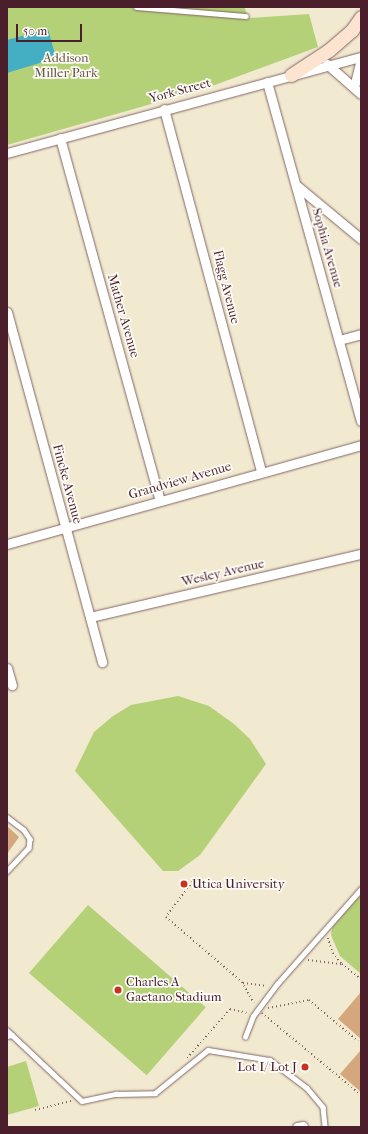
<!DOCTYPE html>
<style>
body{margin:0}
#map{position:relative;width:368px;height:1134px;overflow:hidden;background:#f1e9d0;font-family:"IM FELL French Canon",serif}
div>[style]{position:absolute}
[style*='--x']{left:calc(var(--x)*1px);top:calc(var(--y)*1px);width:calc(var(--w)*1px);rotate:calc(var(--a)*1deg)}
.green>*{inset:0;background:#b5d177;transform-origin:0 0}
.water>*{inset:0;background:#44aec3}
.building>*{inset:0;background:#d5a77d}
.path>*{height:1.5px;margin-top:-0.75px;transform-origin:0;background:repeating-linear-gradient(90deg,#846665 0 1px,transparent 0 4px)}
.roads{filter:drop-shadow(0 0 1px #846665) drop-shadow(0 0 1px #846665)}
.lane>*{height:4.5px;margin:-2.25px;padding:0 2.25px;transform-origin:2.25px;border-radius:2.25px;background:#fff}
.street>*{height:9px;margin:-4.5px;padding:0 4.5px;transform-origin:4.5px;border-radius:4.5px;background:#fff}
.secondary>*{height:13px;margin:-6.5px;padding:0 6.5px;transform-origin:6.5px;border-radius:6.5px;background:#fde4d1}
.dots>*{width:11px;height:11px;translate:-50% -50%;box-sizing:border-box;border:2px solid #fdfcf7;border-radius:50%}
span{translate:-50% -50%;white-space:nowrap;text-align:center;line-height:1.15;-webkit-text-stroke:3.5px #fdfcf7;paint-order:stroke}
.park-label{font-size:13px;color:#6a5442}
.street-label{font-size:13px;color:#4a1f2b}
.poi-label{font-size:13px;color:#4a1f2b}
.left{translate:0 -50%;text-align:left}
.right{translate:-100% -50%;text-align:right}
.frame{position:absolute;inset:0;border:8px solid #4a1f2b;pointer-events:none}
.scale{position:absolute;left:16px;top:24px;width:66px;height:18px;box-sizing:border-box;border:2px solid #4a1f2b;border-top:0;padding-left:5px;font-size:12px;line-height:14px;white-space:nowrap;color:#4a1f2b;-webkit-text-stroke:3px #fdfcf7;paint-order:stroke}
</style>
<div id="map">
<div class="green">
<i style="clip-path:polygon(7px 7px,244px 7px,249px 18px,309px 14px,318px 47px,204px 89px,7px 145px)"></i>
<i style="clip-path:polygon(178px 696px,209px 706px,234px 724px,250px 739px,266px 764px,200px 855px,178px 871px,163px 871px,75px 771px,94px 732px,113px 716px,131px 705px)"></i>
<i style="clip-path:polygon(361px 893px,361px 974px,340px 956px,331px 935px,332px 928px)"></i>
<i style="left:88px;top:905px;width:156px;height:90px;rotate:41deg"></i>
<i style="clip-path:polygon(26px 1061px,39px 1106px,7px 1115px,7px 1067px)"></i>
</div>
<div class="water">
<i style="clip-path:polygon(48px 29px,56px 58px,7px 73px,7px 40px)"></i>
</div>
<div class="building">
<i style="clip-path:polygon(7px 826px,19px 837px,7px 854px)"></i>
<i style="clip-path:polygon(361px 992px,361px 1039px,338px 1019px)"></i>
<i style="clip-path:polygon(361px 1050px,361px 1092px,340px 1074px)"></i>
</div>
<div class="path">
<i style="--x:195;--y:879;--w:48;--a:127.3"></i>
<i style="--x:166;--y:917;--w:100;--a:40.5"></i>
<i style="--x:242;--y:982;--w:24;--a:60"></i>
<i style="--x:328;--y:938;--w:16;--a:72"></i>
<i style="--x:333;--y:953;--w:14;--a:51"></i>
<i style="--x:308;--y:960;--w:34;--a:7"></i>
<i style="--x:342;--y:964;--w:24;--a:38"></i>
<i style="--x:243;--y:983;--w:24;--a:7"></i>
<i style="--x:268;--y:1008;--w:42;--a:-11"></i>
<i style="--x:309;--y:1000;--w:64;--a:39.9"></i>
<i style="--x:262;--y:1013;--w:129;--a:39.6"></i>
<i style="--x:187;--y:1058;--w:65;--a:-48.7"></i>
<i style="--x:230;--y:1009;--w:17;--a:13"></i>
<i style="--x:35;--y:1110;--w:38;--a:-14"></i>
</div>
<div class="roads">
<div class="lane">
<i style="--x:136;--y:7;--w:110;--a:4.7"></i>
<i style="--x:7;--y:817;--w:21;--a:37"></i>
<i style="--x:24;--y:830;--w:11;--a:56"></i>
<i style="--x:30;--y:839;--w:9;--a:96"></i>
<i style="--x:29;--y:848;--w:33;--a:133"></i>
<i style="--x:7;--y:1030;--w:7;--a:45"></i>
<i style="--x:7;--y:1036;--w:5;--a:-11"></i>
<i style="--x:12;--y:1035;--w:96;--a:43.3"></i>
<i style="--x:82;--y:1101;--w:35;--a:-12"></i>
<i style="--x:116;--y:1094;--w:39;--a:-1"></i>
<i style="--x:155;--y:1093;--w:68;--a:-39.1"></i>
<i style="--x:208;--y:1050;--w:63;--a:9.2"></i>
<i style="--x:270;--y:1060;--w:46;--a:37.1"></i>
<i style="--x:307;--y:1088;--w:25;--a:50"></i>
<i style="--x:323;--y:1107;--w:20;--a:84"></i>
<i style="--x:245;--y:1037;--w:22;--a:-69"></i>
<i style="--x:253;--y:1016;--w:40;--a:-53"></i>
<i style="--x:277;--y:984;--w:127;--a:-48.5"></i>
</div>
<div class="street">
<i style="--x:327;--y:64;--w:45;--a:41.4"></i>
<i style="--x:267;--y:82;--w:352;--a:74.5"></i>
<i style="--x:354;--y:87;--w:29;--a:-76"></i>
<i style="--x:164;--y:109;--w:376;--a:75"></i>
<i style="--x:60;--y:138;--w:376;--a:74.6"></i>
<i style="--x:7;--y:153;--w:367;--a:-15.2"></i>
<i style="--x:296;--y:185;--w:85;--a:39.7"></i>
<i style="--x:7;--y:312;--w:363;--a:74.8"></i>
<i style="--x:339;--y:340;--w:23;--a:-15"></i>
<i style="--x:7;--y:544;--w:368;--a:-15.6"></i>
<i style="--x:90;--y:617;--w:278;--a:-13.1"></i>
<i style="--x:7;--y:668;--w:18;--a:74"></i>
<i style="--x:297;--y:1127;--w:6;--a:-9"></i>
</div>
<div class="secondary">
<i style="--x:291;--y:75;--w:45;--a:-33.3"></i>
<i style="--x:329;--y:50;--w:30;--a:-41"></i>
<i style="--x:352;--y:30;--w:16;--a:-55"></i>
</div>
</div>
<div class="dots">
<i style="left:184px;top:884px;background:#c8321e"></i>
<i style="left:118px;top:990px;background:#c8321e"></i>
<i style="left:305px;top:1067px;background:#c8321e"></i>
</div>
<div class="park-label">
<span style="left:66px;top:66px">Addison<br>Miller Park</span>
</div>
<div class="street-label">
<span style="left:180px;top:91px;rotate:-15deg">York Street</span>
<span style="left:327px;top:248px;rotate:74deg">Sophia Avenue</span>
<span style="left:226px;top:287px;rotate:76deg">Flagg Avenue</span>
<span style="left:123px;top:316px;rotate:74deg">Mather Avenue</span>
<span style="left:180px;top:481px;rotate:-16deg">Grandview Avenue</span>
<span style="left:67px;top:484px;rotate:75deg">Fincke Avenue</span>
<span style="left:223px;top:573px;rotate:-13deg">Wesley Avenue</span>
</div>
<div class="poi-label">
<span class="left" style="left:192px;top:884px">Utica University</span>
<span class="left" style="left:126px;top:990px">Charles A<br>Gaetano Stadium</span>
<span class="right" style="left:297px;top:1067px">Lot I/ Lot J</span>
</div>
<div class="frame"></div>
<div class="scale">50 m</div>
</div>
